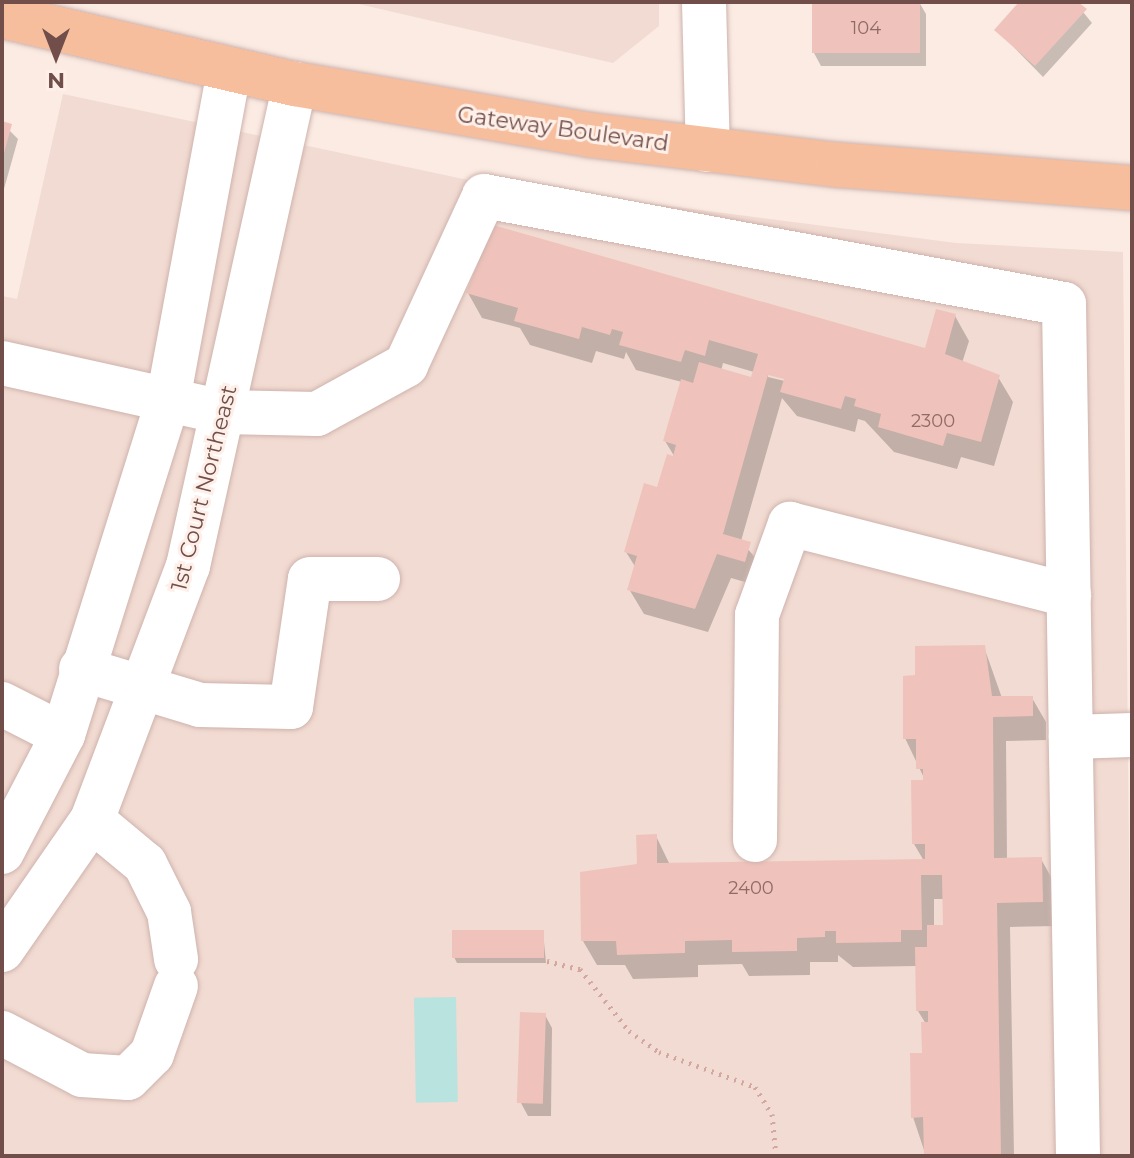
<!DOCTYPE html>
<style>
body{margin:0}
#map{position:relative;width:1134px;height:1158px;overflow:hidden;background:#fbebe3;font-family:Montserrat,sans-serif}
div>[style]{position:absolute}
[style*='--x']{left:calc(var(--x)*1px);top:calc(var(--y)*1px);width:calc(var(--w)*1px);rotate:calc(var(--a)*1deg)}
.residential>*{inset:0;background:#f2dbd2}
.water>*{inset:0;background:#b9e3de;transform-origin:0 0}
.shadow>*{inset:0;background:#0003}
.building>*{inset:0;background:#efc3bc;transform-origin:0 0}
.path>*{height:5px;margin-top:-2.5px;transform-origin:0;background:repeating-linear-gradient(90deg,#d3a69f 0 2px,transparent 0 8px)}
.roads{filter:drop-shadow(0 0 2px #ceb3ad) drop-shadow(0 0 2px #ceb3ad)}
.minor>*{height:44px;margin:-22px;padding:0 22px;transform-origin:22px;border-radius:22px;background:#fff}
.major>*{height:44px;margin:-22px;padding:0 22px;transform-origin:22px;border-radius:22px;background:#f7be9e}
span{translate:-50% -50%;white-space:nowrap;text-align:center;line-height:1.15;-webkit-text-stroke:6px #fef0e9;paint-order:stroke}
.number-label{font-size:18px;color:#906b66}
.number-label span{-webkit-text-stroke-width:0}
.street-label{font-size:22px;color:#714e4a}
.frame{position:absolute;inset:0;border:4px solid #714e4a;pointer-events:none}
.north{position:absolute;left:16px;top:16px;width:80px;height:80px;-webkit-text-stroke:6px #fef0e9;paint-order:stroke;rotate:180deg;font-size:22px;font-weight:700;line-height:32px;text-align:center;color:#714e4a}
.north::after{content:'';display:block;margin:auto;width:28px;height:36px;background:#714e4a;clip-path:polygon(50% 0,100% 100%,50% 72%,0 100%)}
</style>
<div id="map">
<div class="residential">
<i style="clip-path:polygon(350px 2px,659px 2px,659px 26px,613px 63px)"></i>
<i style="clip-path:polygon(63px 94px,468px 180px,956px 243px,1123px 252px,1132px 1156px,2px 1156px,2px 296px,17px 299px)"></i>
</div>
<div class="water">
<i style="left:456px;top:997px;width:105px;height:42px;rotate:89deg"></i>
</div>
<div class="shadow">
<i style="clip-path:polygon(814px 2px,919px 2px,926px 14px,926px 66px,821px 66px,814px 53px)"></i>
<i style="clip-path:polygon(1022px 2px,1075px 2px,1092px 23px,1043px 77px,997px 30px)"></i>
<i style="clip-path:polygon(2px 123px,18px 139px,2px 196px)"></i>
<i style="clip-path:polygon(evenodd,468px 293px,926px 350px,955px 316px,969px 341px,962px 363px,998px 377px,1013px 402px,994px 466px,961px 457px,957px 469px,894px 452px,865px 421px,858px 419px,855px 432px,797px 416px,782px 398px,741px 541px,764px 568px,759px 586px,731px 578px,708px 632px,644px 614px,629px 589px,636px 568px,626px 552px,676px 459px,665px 441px,682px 382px,636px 370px,626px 352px,624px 359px,596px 351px,592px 363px,530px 345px,520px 328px,482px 318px,468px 293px,723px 363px,754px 372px,752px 380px,721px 371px,723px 363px,468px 293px,768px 373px,794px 379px,793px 383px,768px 377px,768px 373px)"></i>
<i style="clip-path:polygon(evenodd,984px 647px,1002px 698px,1032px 698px,1046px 722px,1046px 740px,1006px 741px,1007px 860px,1041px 859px,1055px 884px,1056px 926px,1010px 927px,1014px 1156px,926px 1156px,913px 1117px,926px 1024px,918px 1011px,917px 966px,853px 967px,838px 955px,838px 962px,810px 962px,810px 975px,749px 976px,742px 964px,698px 965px,698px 977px,633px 979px,625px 965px,597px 965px,583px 941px,656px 836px,670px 865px,924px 861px,914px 844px,926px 782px,905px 738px,917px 677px,984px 647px,934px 899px,945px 899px,946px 927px,934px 927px,934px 899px)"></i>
<i style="clip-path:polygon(543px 932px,546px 963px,457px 963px,454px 957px)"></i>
<i style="clip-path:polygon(545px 1015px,552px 1028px,551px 1116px,528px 1116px,521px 1103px)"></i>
</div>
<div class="building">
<i style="left:812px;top:2px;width:108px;height:51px"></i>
<i style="clip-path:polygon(1019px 2px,1078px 2px,1087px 9px,1035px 66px,994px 30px)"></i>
<i style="clip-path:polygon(2px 121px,12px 124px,3px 157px,2px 157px)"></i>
<i style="clip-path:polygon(493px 225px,925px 348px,936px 309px,956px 314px,945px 354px,1000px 375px,981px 442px,947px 433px,943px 446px,878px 427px,881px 414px,854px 406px,856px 399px,845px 396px,841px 409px,780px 392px,784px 379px,768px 375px,723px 534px,751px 542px,745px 562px,717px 554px,695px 609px,627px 590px,637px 556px,624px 552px,644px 483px,657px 487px,667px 454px,673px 456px,676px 445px,663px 441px,681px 379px,693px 383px,699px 362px,751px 377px,758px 354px,709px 340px,705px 356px,685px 350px,681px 362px,619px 345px,623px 332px,612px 329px,610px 335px,582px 327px,579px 339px,514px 321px,518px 308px,466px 293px)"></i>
<i style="clip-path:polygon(985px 645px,992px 696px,1033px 696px,1033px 716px,993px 717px,994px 858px,1042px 857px,1043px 902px,997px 903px,1001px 1156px,924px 1156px,923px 1117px,911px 1118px,910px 1053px,922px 1053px,921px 1022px,928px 1022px,928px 1011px,916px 1011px,915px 947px,927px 947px,927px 925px,943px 925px,942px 875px,921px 875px,922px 930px,901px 930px,901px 942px,836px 943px,836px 931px,825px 931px,825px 937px,797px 938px,797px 951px,732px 952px,732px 940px,685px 941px,685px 953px,617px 955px,616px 941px,581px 941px,580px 872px,637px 864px,636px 835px,657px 834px,657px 863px,925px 859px,925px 844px,912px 844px,911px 780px,923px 780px,923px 769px,916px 769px,916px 739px,903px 739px,903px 676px,915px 675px,915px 646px)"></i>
<i style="left:452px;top:930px;width:92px;height:28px"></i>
<i style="left:520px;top:1012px;width:26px;height:91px;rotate:2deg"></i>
</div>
<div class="path">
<i style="--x:547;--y:961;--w:34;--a:14"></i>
<i style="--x:580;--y:969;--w:79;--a:51.7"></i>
<i style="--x:629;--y:1031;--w:37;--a:35"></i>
<i style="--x:659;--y:1052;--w:102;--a:20"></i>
<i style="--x:755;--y:1087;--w:32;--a:58"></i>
<i style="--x:772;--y:1114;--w:42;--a:84.6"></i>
</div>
<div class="roads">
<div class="minor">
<i style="--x:704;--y:2;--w:148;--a:88.5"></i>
<i style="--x:2;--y:363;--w:226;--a:12.5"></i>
<i style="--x:223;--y:412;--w:94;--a:1.2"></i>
<i style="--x:317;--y:414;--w:102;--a:-28.8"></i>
<i style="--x:406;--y:365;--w:186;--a:-65.2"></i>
<i style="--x:484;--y:196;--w:590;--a:10.55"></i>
<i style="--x:1064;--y:304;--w:433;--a:89.1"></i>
<i style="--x:81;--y:669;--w:124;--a:16.8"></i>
<i style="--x:200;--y:705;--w:91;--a:1.3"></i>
<i style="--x:291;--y:707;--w:129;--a:-81.6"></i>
<i style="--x:310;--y:579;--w:68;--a:0"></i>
<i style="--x:2;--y:704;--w:68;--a:26.9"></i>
<i style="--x:92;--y:820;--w:69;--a:39.7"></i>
<i style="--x:145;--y:864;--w:54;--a:63.4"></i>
<i style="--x:169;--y:912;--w:48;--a:81.5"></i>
<i style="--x:755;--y:840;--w:225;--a:-89.5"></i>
<i style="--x:757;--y:615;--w:97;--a:-70.1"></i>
<i style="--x:790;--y:524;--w:288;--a:14.3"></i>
<i style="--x:2;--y:852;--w:132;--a:-62.5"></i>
<i style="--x:63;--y:735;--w:351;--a:-72.6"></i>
<i style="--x:168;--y:400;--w:336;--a:-79.5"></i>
<i style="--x:2;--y:950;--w:158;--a:-55.3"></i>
<i style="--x:92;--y:820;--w:272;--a:-69.3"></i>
<i style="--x:188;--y:566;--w:494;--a:-77.5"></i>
<i style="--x:2;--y:1033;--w:90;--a:27.7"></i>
<i style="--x:82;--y:1075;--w:46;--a:3.7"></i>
<i style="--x:128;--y:1078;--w:34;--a:-45"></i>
<i style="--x:152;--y:1054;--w:72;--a:-70.6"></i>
<i style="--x:1078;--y:1156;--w:419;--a:-91"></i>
<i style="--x:1071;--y:737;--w:61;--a:-1.9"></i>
</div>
<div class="major">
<i style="--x:2;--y:16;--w:301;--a:13.1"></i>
<i style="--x:295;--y:84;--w:299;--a:9.8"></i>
<i style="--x:590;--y:135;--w:251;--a:6.9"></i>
<i style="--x:839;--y:165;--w:294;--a:4.5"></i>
</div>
</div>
<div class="number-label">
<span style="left:866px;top:28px">104</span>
<span style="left:933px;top:421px">2300</span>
<span style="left:751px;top:888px">2400</span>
</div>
<div class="street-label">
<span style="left:563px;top:129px;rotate:8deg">Gateway Boulevard</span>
<span style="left:204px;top:488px;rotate:-76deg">1st Court Northeast</span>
</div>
<div class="frame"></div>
<div class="north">N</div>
</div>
